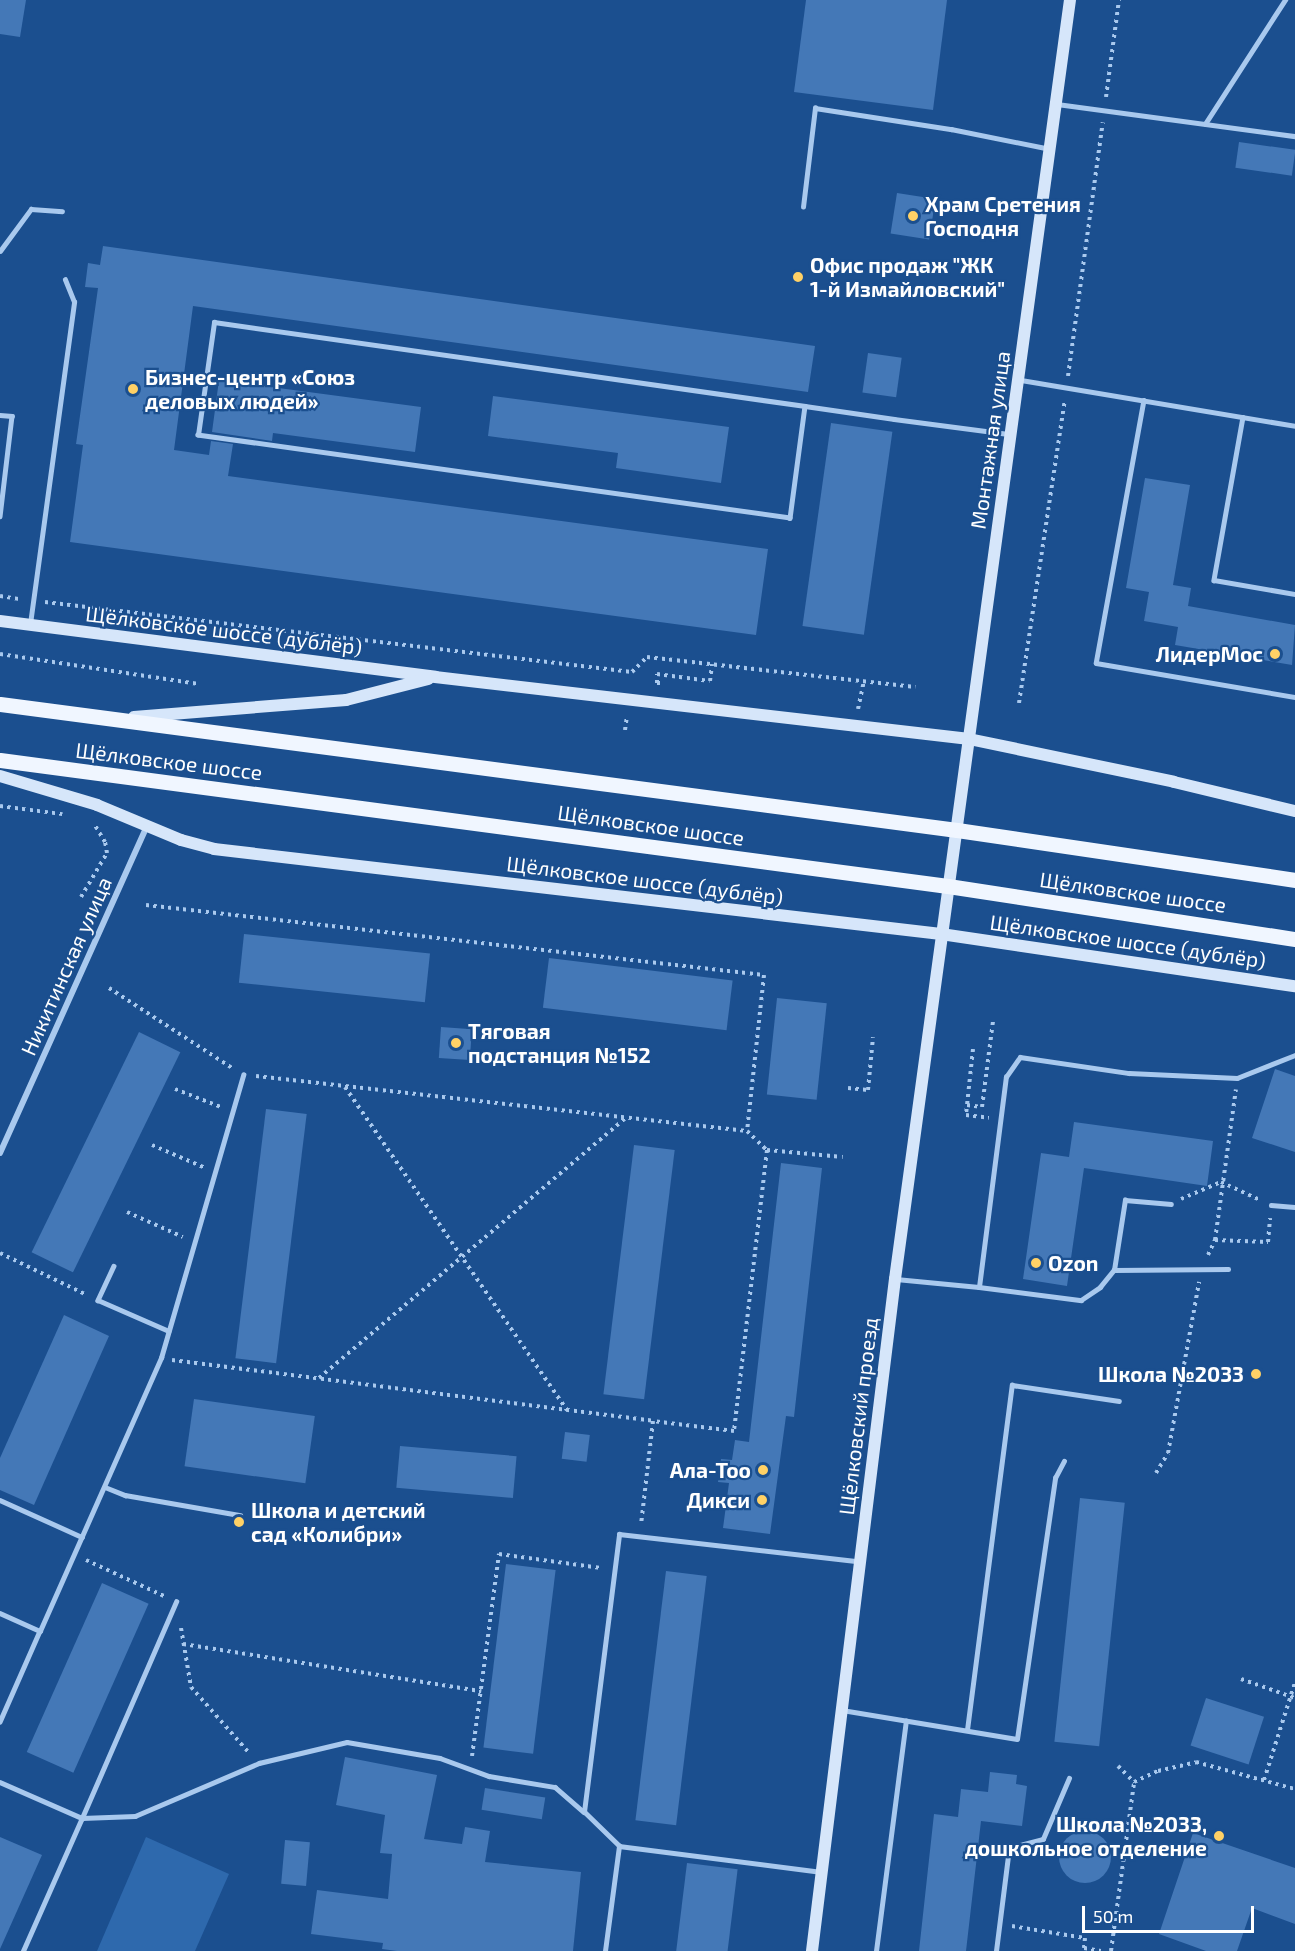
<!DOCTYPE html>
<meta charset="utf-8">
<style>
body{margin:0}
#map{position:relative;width:1295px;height:1951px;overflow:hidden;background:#1b4f8f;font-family:"Exo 2",sans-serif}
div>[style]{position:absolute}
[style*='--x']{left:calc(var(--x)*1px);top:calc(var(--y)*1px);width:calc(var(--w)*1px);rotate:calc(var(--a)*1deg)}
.green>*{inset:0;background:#2e69ad}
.building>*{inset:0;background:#4478b7;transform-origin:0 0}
.round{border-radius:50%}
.path>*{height:4px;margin-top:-2px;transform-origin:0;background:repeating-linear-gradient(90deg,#a9c9ee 0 3px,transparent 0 7.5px)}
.lane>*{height:4.5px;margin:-2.25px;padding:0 2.25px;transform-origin:2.25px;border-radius:2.25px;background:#a9c9ee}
.street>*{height:6px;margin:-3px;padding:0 3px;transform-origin:3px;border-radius:3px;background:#a9c9ee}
.secondary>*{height:12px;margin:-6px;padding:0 6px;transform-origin:6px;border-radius:6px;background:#d6e6fa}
.primary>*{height:15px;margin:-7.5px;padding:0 7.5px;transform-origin:7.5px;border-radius:7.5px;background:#f0f6ff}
.dots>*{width:16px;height:16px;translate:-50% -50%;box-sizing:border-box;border:3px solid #1b4f8f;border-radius:50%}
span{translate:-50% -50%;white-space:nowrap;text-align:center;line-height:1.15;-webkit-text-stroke:4.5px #1b4f8f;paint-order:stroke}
.poi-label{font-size:21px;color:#fff;font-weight:700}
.left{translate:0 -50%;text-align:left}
.right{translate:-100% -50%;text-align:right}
.street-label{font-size:21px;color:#fff}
.scale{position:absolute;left:1082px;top:1906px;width:172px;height:27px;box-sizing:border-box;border:3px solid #fff;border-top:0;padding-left:8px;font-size:18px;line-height:21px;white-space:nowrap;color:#fff;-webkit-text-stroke:4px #1b4f8f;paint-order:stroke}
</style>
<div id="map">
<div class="green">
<i style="clip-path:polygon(146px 1837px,229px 1874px,195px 1951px,97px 1951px)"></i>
</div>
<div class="building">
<i style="clip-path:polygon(0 0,26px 0,20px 37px,0 34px)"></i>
<i style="clip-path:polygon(806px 0,947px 0,933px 110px,794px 92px)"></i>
<i style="left:1239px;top:142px;width:57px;height:26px;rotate:8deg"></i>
<i style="left:897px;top:193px;width:39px;height:41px;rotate:9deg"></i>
<i style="clip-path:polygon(103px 246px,815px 346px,808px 392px,193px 306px,174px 450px,209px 455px,211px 441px,233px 444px,228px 476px,768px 549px,756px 635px,70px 542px,83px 445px,76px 444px,98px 288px,85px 287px,88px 263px,100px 265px)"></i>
<i style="left:868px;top:353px;width:34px;height:40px;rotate:8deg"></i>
<i style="clip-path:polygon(219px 380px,421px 407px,415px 452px,273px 433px,272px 441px,212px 432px)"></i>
<i style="clip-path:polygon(493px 396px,729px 427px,721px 483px,616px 468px,618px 453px,488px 436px)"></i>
<i style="left:831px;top:423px;width:62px;height:205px;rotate:8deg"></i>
<i style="clip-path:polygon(1145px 478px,1190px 485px,1173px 585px,1191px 588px,1188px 606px,1295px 625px,1292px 665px,1175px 645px,1178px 627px,1144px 621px,1149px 592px,1126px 588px)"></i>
<i style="left:244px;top:934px;width:187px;height:49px;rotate:6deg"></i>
<i style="left:549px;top:958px;width:185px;height:50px;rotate:7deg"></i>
<i style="left:777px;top:998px;width:50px;height:97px;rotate:6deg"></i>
<i style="left:441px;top:1027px;width:31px;height:31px;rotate:4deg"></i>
<i style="left:139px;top:1032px;width:46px;height:245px;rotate:26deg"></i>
<i style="clip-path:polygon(1275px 1069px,1295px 1076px,1295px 1152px,1252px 1138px)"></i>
<i style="left:266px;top:1109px;width:41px;height:251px;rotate:7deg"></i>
<i style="clip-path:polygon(1074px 1122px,1213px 1141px,1207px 1186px,1084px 1168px,1067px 1286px,1023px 1279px,1041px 1153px,1069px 1157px)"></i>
<i style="left:634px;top:1145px;width:41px;height:251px;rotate:7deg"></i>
<i style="clip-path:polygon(781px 1163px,822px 1168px,794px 1417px,786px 1416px,770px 1534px,723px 1528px,729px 1483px,718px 1482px,721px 1459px,732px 1460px,735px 1440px,749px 1442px)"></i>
<i style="clip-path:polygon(64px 1315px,109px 1336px,34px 1505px,0 1490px,0 1458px)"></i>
<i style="left:194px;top:1399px;width:122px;height:68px;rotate:8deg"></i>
<i style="left:565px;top:1432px;width:25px;height:27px;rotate:7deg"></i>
<i style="left:400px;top:1446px;width:117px;height:42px;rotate:5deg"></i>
<i style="left:1080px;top:1498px;width:45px;height:245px;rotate:6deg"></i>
<i style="left:506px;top:1564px;width:50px;height:185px;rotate:7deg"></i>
<i style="left:666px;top:1571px;width:41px;height:251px;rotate:7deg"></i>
<i style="left:102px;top:1583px;width:51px;height:185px;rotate:24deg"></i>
<i style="left:1206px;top:1698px;width:61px;height:50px;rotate:18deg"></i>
<i style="clip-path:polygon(345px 1757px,437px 1775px,424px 1839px,462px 1844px,465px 1827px,490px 1831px,485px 1862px,581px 1872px,573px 1951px,397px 1951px,382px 1949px,383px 1943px,311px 1934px,317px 1890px,388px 1899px,392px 1854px,380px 1853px,385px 1815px,336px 1805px)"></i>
<i style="clip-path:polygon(990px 1772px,1017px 1775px,1016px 1784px,1027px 1786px,1022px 1826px,981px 1821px,966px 1951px,919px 1951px,934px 1814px,958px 1817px,961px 1789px,988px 1792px)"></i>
<i style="left:485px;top:1788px;width:61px;height:22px;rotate:9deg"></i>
<i class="round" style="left:1059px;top:1831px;width:52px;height:52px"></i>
<i style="clip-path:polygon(1193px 1833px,1295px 1868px,1295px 1924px,1252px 1908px,1237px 1951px,1206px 1951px,1159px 1934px)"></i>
<i style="clip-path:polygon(0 1837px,42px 1855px,0 1949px)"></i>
<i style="left:285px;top:1840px;width:25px;height:44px;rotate:5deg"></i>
<i style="left:687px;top:1863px;width:51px;height:89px;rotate:7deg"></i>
</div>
<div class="path">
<i style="--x:1106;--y:97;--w:98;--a:-82.4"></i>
<i style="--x:1068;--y:376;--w:256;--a:-82.2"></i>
<i style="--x:0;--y:596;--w:20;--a:9"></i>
<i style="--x:45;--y:602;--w:591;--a:6.8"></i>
<i style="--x:632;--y:672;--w:21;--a:-45"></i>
<i style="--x:647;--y:657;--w:270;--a:6.4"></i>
<i style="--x:0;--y:654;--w:201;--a:8.6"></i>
<i style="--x:660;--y:683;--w:3;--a:180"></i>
<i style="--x:657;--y:683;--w:9;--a:-90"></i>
<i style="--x:657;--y:674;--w:53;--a:7.5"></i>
<i style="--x:710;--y:681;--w:17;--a:-83"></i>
<i style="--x:1019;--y:703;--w:307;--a:-81.4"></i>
<i style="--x:858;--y:709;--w:29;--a:-78"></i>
<i style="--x:625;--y:730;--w:14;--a:-82"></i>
<i style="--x:0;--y:806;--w:63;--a:7.4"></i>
<i style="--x:81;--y:897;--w:51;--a:-59.4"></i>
<i style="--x:107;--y:853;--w:11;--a:-100"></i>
<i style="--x:105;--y:842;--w:21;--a:-121"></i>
<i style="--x:146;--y:905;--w:622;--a:6.46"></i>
<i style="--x:764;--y:975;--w:157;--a:96.2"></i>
<i style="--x:747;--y:1131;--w:28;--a:44"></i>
<i style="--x:767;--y:1150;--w:283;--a:96.7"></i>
<i style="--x:734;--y:1431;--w:82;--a:-173"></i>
<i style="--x:653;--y:1421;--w:104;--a:96.6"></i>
<i style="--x:109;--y:988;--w:147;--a:33"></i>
<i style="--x:973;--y:1049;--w:66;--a:96.1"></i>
<i style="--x:966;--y:1115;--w:23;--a:7"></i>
<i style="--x:256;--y:1076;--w:494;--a:6.4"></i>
<i style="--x:345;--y:1087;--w:392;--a:55.5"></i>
<i style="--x:848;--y:1088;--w:20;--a:6"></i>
<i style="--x:868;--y:1090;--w:53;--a:-84.6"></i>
<i style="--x:175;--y:1089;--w:49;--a:21.4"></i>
<i style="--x:967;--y:1105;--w:15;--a:8"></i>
<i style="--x:982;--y:1107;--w:87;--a:-82.7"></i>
<i style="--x:152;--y:1145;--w:56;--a:23.3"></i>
<i style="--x:767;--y:1150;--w:76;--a:5.3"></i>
<i style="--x:1181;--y:1199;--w:43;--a:-23"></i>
<i style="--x:1221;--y:1182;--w:43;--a:24.8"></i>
<i style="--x:127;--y:1212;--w:61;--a:24.1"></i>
<i style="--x:1215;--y:1240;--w:53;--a:2.2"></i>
<i style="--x:1268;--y:1242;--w:24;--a:-85"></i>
<i style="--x:0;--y:1253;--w:97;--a:25.8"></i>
<i style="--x:1208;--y:1255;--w:17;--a:-65"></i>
<i style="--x:1215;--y:1240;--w:152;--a:-82.1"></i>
<i style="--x:172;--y:1360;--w:485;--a:7.2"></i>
<i style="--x:319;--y:1378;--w:402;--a:-40.3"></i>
<i style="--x:1156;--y:1473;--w:23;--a:-59"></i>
<i style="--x:1168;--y:1453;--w:174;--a:-79.7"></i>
<i style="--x:86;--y:1560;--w:88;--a:24.8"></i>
<i style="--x:181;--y:1628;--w:60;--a:80.4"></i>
<i style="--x:191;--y:1687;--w:89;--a:48.6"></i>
<i style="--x:183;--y:1644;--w:302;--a:9"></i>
<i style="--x:1241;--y:1679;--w:57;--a:19.4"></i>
<i style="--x:472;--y:1756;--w:204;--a:-82.4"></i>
<i style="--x:499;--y:1554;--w:103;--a:7.8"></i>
<i style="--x:1118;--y:1766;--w:23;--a:45"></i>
<i style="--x:1264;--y:1780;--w:103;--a:-72.4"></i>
<i style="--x:1134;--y:1782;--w:26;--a:-25"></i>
<i style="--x:1158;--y:1771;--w:39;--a:-13"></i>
<i style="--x:1196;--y:1762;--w:103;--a:15.3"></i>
<i style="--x:1012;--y:1926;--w:74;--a:9.3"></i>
<i style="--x:1085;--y:1938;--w:10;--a:96"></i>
<i style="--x:1084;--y:1948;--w:17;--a:10"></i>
<i style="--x:1111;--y:1951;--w:171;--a:-82.2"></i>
</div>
<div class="lane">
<i style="--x:1057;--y:104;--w:240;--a:7.7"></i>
<i style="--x:1205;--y:124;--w:148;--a:-57.2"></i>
<i style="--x:803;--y:207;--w:100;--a:-83.1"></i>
<i style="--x:815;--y:108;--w:138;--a:8.8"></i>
<i style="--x:951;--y:129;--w:101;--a:11.4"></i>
<i style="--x:0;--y:251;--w:52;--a:-53.6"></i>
<i style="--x:31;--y:209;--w:31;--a:4"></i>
<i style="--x:1021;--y:380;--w:278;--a:9.5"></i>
<i style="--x:1144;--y:400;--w:267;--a:100.3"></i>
<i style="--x:1096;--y:663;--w:202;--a:9.7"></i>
<i style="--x:805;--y:406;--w:113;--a:97.6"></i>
<i style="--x:790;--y:518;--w:598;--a:-172.02"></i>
<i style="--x:198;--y:435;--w:114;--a:-81.9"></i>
<i style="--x:214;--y:322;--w:597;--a:8.09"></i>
<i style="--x:805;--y:406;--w:90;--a:8.3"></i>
<i style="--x:894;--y:419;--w:115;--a:7.5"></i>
<i style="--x:0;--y:415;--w:12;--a:5"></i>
<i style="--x:12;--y:416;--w:101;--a:96.8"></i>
<i style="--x:1243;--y:417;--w:166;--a:100.1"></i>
<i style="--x:1214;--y:580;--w:82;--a:9.8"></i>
<i style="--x:30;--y:624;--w:325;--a:-82.2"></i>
<i style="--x:74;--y:302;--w:24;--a:-112"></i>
<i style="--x:1271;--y:1205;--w:24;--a:5"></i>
<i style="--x:114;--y:1266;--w:38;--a:115"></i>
<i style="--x:98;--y:1300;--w:77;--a:23.6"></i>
<i style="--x:1114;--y:1270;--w:114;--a:-0.5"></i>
<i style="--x:896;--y:1279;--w:83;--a:5.5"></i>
<i style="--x:979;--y:1287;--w:212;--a:-82.7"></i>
<i style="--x:1006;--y:1077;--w:24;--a:-55"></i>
<i style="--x:1020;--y:1057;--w:110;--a:8.4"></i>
<i style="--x:1129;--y:1073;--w:108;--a:2.7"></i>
<i style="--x:1237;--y:1078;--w:62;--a:-21.6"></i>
<i style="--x:979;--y:1287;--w:103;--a:7.3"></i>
<i style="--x:1081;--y:1300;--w:23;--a:-34"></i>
<i style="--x:1100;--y:1287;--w:22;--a:-51"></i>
<i style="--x:1114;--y:1270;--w:71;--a:-81.1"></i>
<i style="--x:1125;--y:1200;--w:46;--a:5"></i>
<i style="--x:105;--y:1487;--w:22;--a:22"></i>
<i style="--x:125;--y:1495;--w:117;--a:9.9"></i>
<i style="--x:0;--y:1500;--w:90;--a:24.3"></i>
<i style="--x:0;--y:1613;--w:44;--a:24.2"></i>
<i style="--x:40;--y:1631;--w:99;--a:113.7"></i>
<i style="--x:40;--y:1631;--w:299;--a:-66.1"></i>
<i style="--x:161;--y:1358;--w:295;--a:-73.8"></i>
<i style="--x:842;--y:1710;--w:177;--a:9.4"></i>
<i style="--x:1017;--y:1739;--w:264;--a:-81.7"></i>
<i style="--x:1055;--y:1478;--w:19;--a:-62"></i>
<i style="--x:967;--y:1730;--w:348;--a:-82.6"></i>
<i style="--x:1012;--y:1385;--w:108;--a:8.5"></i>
<i style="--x:0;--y:1782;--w:90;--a:23.7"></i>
<i style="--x:82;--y:1818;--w:236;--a:-66.5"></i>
<i style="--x:619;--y:1846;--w:204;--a:7.3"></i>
<i style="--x:23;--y:1951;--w:145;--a:-66.1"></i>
<i style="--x:82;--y:1818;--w:53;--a:-2.2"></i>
<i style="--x:135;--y:1816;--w:135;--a:-23.1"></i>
<i style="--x:259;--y:1763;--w:90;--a:-13.4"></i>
<i style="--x:347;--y:1742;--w:94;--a:9.8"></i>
<i style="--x:440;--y:1758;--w:52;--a:20.2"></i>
<i style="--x:489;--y:1776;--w:67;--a:9.5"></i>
<i style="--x:555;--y:1787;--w:38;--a:41"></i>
<i style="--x:605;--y:1951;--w:106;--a:-82.4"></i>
<i style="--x:619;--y:1846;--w:49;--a:-135.8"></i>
<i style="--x:584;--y:1812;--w:280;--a:-82.8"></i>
<i style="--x:619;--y:1534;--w:240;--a:6.5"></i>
<i style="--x:876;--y:1951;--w:232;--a:-82.6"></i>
<i style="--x:996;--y:1951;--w:104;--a:-82.8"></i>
<i style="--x:1009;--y:1848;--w:35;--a:-15"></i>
<i style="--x:1043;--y:1839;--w:66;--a:-66.9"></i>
</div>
<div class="street">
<i style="--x:0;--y:1153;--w:359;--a:-65.8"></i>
</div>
<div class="secondary">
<i style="--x:0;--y:621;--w:439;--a:7.3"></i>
<i style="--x:435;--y:677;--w:538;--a:6.62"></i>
<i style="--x:969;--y:739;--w:209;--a:11.8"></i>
<i style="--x:1174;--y:782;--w:124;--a:13.5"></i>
<i style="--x:134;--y:717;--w:213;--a:-4.6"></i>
<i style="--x:346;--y:700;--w:85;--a:-14.4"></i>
<i style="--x:0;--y:776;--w:101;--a:16.6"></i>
<i style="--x:97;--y:805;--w:91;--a:22.6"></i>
<i style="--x:181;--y:840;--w:34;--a:15"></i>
<i style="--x:214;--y:849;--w:732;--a:6.67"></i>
<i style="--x:941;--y:934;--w:358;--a:8.4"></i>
<i style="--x:812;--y:1951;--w:677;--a:-82.96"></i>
<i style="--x:895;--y:1279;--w:1291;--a:-82.21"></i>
</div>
<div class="primary">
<i style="--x:0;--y:704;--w:965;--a:7.5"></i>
<i style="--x:957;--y:830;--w:342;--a:8.4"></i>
<i style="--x:0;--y:760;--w:956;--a:7.57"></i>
<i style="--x:948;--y:886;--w:351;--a:8.7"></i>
</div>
<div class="dots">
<i style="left:913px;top:216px;background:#ffd166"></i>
<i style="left:798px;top:277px;background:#ffd166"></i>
<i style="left:133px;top:389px;background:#ffd166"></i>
<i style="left:1275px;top:654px;background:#ffd166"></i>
<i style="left:456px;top:1043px;background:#ffd166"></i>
<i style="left:1036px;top:1263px;background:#ffd166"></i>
<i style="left:1256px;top:1374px;background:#ffd166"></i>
<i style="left:763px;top:1470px;background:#ffd166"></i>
<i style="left:762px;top:1500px;background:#ffd166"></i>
<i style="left:239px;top:1522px;background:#ffd166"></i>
<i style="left:1219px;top:1836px;background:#ffd166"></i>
</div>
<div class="poi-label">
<span class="left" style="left:925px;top:216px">Храм Сретения<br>Господня</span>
<span class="left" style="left:810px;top:277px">Офис продаж "ЖК<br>1-й Измайловский"</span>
<span class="left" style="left:145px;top:389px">Бизнес-центр «Союз<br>деловых людей»</span>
<span class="right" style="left:1263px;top:654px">ЛидерМос</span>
<span class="left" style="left:468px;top:1043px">Тяговая<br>подстанция №152</span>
<span class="left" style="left:1048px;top:1263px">Ozon</span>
<span class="right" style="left:1244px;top:1374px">Школа №2033</span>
<span class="right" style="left:751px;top:1470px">Ала-Тоо</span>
<span class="right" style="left:750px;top:1500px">Дикси</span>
<span class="left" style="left:251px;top:1522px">Школа и детский<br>сад «Колибри»</span>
<span class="right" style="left:1207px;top:1836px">Школа №2033,<br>дошкольное отделение</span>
</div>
<div class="street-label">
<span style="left:990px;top:440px;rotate:-82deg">Монтажная улица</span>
<span style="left:224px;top:630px;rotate:7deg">Щёлковское шоссе (дублёр)</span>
<span style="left:169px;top:761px;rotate:7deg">Щёлковское шоссе</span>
<span style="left:651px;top:825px;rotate:8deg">Щёлковское шоссе</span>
<span style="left:645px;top:880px;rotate:7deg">Щёлковское шоссе (дублёр)</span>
<span style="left:1133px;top:892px;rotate:8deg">Щёлковское шоссе</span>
<span style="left:1128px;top:941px;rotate:8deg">Щёлковское шоссе (дублёр)</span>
<span style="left:66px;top:966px;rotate:-66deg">Никитинская улица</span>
<span style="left:858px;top:1416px;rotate:-83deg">Щёлковский проезд</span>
</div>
<div class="scale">50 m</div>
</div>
